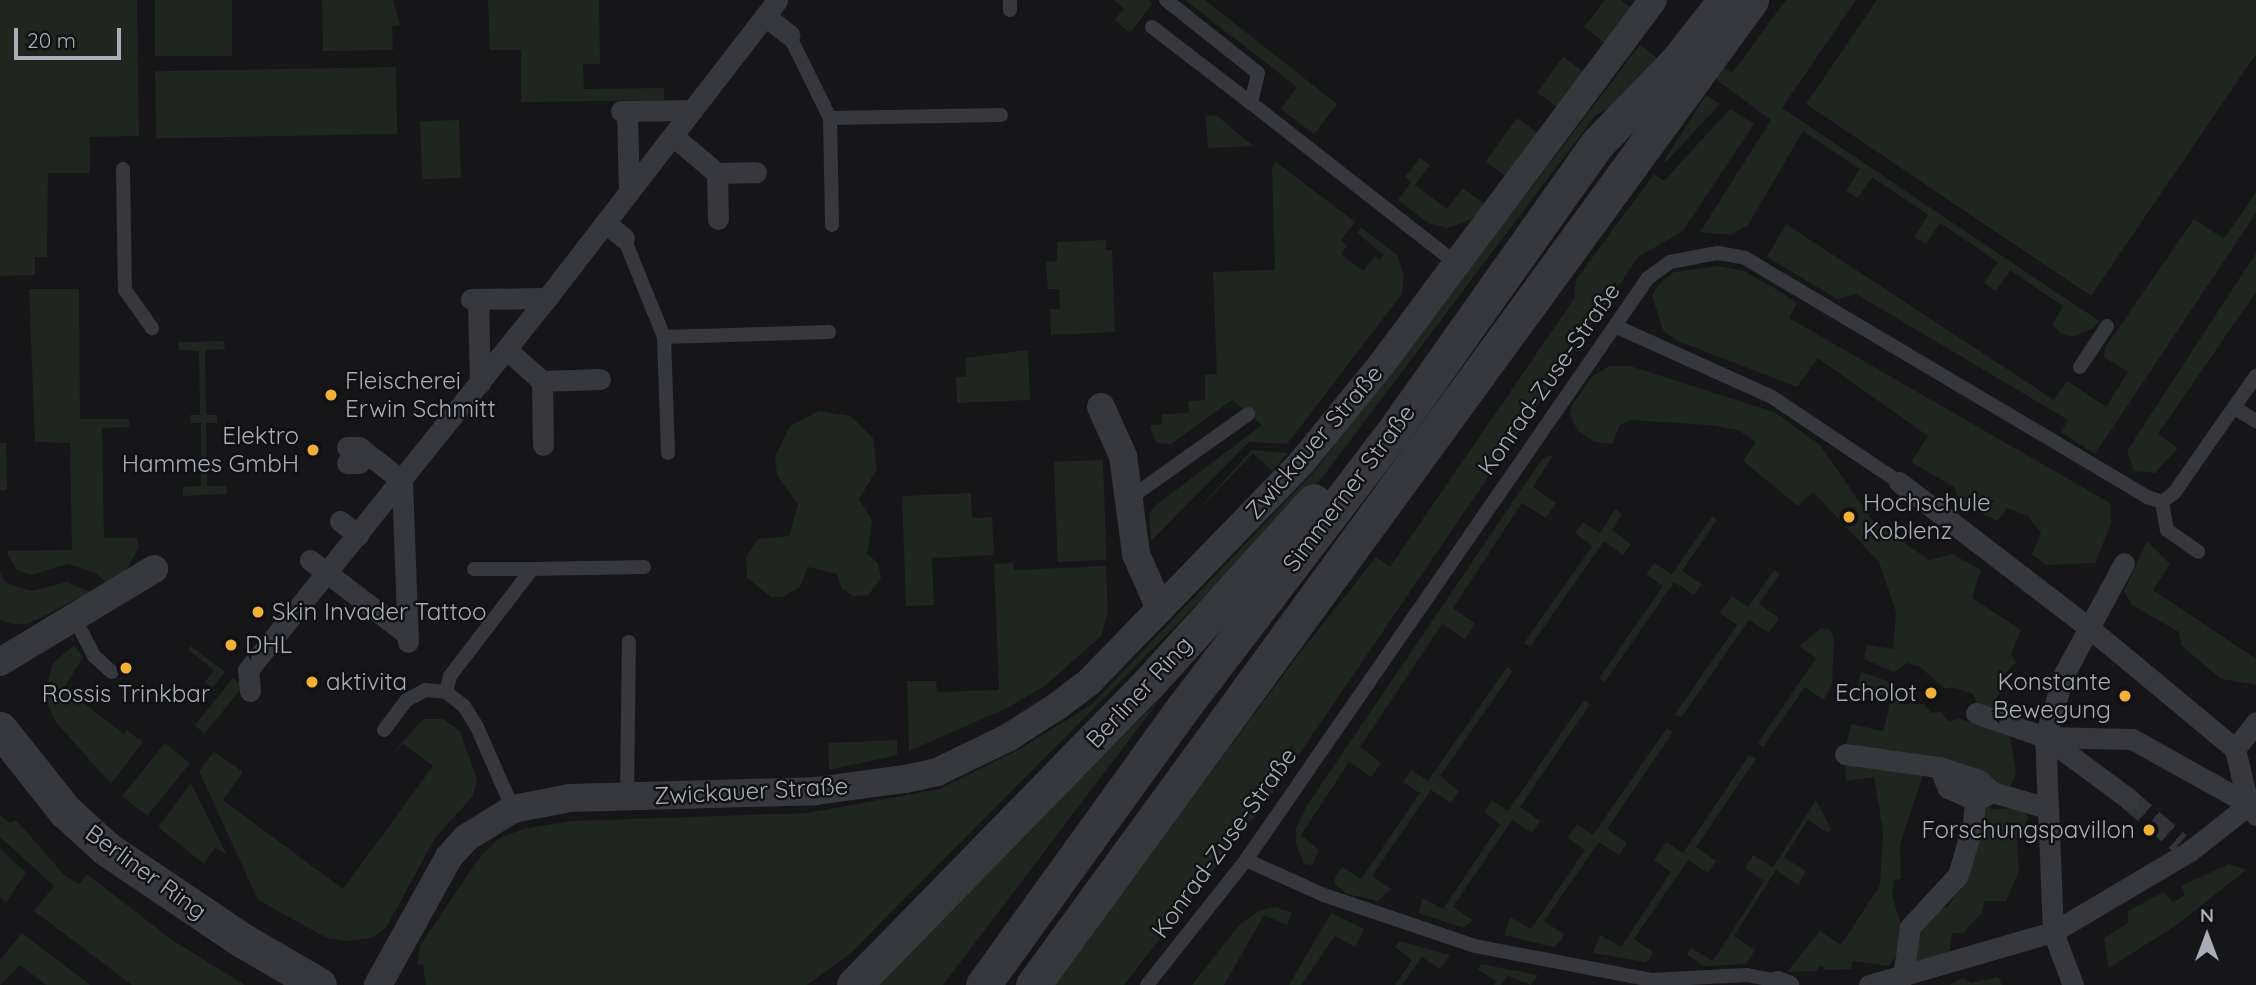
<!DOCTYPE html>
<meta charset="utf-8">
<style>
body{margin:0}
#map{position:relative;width:2256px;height:985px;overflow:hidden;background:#161618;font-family:Quicksand,sans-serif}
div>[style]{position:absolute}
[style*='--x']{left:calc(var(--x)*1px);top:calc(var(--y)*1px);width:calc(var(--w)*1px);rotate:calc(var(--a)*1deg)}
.green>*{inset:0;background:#1e261f;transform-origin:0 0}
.pedestrian-tunnel>*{height:21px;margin-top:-10.5px;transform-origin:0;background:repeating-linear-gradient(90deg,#333438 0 21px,transparent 0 31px)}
.service>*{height:14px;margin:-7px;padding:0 7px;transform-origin:7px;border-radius:7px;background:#37383d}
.pedestrian>*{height:21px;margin:-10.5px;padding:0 10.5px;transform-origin:10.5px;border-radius:10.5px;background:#37383d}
.minor>*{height:28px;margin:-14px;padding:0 14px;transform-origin:14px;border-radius:14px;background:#37383d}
.tertiary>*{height:35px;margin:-17.5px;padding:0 17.5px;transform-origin:17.5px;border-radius:17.5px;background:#37383d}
.dots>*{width:19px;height:19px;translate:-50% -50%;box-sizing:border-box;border:4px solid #111113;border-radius:50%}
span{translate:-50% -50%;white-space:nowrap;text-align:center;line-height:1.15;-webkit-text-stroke:5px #111113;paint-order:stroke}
.street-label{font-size:24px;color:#a8adb8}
.poi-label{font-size:24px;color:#a8adb8}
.left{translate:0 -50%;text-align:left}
.right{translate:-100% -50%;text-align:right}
.north{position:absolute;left:2172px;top:901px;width:70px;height:70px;-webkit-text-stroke:5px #111113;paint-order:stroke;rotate:0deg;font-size:19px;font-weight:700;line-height:28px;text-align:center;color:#a8adb8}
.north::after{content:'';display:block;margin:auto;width:24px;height:32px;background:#a8adb8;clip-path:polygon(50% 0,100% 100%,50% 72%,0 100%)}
.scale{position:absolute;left:14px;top:28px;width:107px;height:32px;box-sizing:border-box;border:4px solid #a8adb8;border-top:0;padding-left:9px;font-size:21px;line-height:24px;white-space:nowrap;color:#a8adb8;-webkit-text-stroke:5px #111113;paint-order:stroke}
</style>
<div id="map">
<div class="green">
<i style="clip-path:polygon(0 0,137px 0,139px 136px,90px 137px,90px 173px,48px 173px,47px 257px,35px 257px,35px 275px,0 276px)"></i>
<i style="left:155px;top:0;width:77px;height:56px"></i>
<i style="clip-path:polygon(322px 0,393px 0,400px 25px,392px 26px,393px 50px,323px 51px)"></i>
<i style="clip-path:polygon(488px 0,599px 0,600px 64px,583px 64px,584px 89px,664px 88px,664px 100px,521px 102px,521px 50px,490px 50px)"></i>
<i style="clip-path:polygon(1114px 0,1148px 0,1152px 4px,1130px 33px,1115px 20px,1124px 8px)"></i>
<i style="clip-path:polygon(1185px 0,1205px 0,1337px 104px,1314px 134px,1281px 109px,1297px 87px)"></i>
<i style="clip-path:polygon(1605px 0,1621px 0,1633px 9px,1607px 45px,1584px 27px)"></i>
<i style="clip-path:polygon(1786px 0,1856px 0,1782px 108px,2099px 321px,2094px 328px,2073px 337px,2061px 334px,2052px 325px,2063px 306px,2010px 270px,1996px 291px,1984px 283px,1998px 262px,1940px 223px,1926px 244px,1914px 237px,1928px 215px,1872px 177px,1858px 198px,1846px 191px,1860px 169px,1803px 131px,1748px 225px,1730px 235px,1700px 232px,1771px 120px,1717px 80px,1716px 70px,1720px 65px,1732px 73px)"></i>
<i style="clip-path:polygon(1877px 0,2256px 0,2256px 54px,2091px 296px,1806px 104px)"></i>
<i style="clip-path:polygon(1640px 45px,1661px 61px,1640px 89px,1595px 116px,1321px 479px,851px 953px,807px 985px,426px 985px,423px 965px,417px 964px,420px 946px,479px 858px,498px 839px,523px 829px,572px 821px,808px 813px,940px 789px,1018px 750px,1091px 705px,1314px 472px)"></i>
<i style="left:1563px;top:57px;width:27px;height:44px;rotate:36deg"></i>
<i style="left:396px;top:67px;width:67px;height:241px;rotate:89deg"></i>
<i style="clip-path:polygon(1706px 95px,1720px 104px,1666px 162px,1664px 161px)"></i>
<i style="clip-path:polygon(1730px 109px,1754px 124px,1682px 232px,1639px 256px,1272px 794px,1124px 985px,1053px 985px,1296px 658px,1376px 557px,1390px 567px,1574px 299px,1576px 280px,1654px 174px,1664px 181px)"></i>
<i style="clip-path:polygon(1216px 115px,1246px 140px,1254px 146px,1208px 148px,1206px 116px)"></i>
<i style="left:1517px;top:118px;width:29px;height:54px;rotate:36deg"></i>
<i style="left:459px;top:120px;width:58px;height:39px;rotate:88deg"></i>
<i style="clip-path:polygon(1420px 158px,1430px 165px,1415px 185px,1447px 209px,1463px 188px,1486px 205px,1477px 217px,1448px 228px,1428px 223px,1398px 200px,1411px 182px,1405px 177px)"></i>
<i style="clip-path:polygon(1276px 162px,1355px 222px,1341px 240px,1347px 246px,1341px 254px,1363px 271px,1375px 256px,1380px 260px,1384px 255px,1357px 233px,1361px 227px,1397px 255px,1404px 274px,1402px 294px,1287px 444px,1249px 442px,1151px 541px,1149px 514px,1156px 505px,1262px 425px,1232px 400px,1171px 444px,1157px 443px,1151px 430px,1151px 425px,1162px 424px,1162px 414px,1189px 413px,1188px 401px,1205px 400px,1205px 375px,1217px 374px,1213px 272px,1275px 270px,1272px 168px)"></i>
<i style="clip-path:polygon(2256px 192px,2256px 213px,2095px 454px,2061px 432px,2068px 420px,1856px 294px,1837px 299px,1767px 257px,1786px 224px,2054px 400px,2067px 381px,2106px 407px,2128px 372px,2104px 357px,2105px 348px,2194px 219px,2224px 239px)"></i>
<i style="clip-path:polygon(1106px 240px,1106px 250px,1112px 250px,1115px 332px,1051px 335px,1050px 309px,1060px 309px,1059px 289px,1048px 289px,1046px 262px,1057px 261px,1057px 242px)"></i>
<i style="clip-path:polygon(2256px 253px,2256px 292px,2158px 434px,2178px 448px,2155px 473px,2134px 471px,2127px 451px)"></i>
<i style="clip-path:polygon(1718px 266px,1744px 271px,1777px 290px,1797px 303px,1789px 318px,2110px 503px,2111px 524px,2095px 563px,2046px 565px,2032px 554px,2041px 533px,2028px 516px,2007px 508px,1998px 521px,1960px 503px,1954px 487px,1911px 462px,1928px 436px,1818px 358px,1797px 387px,1678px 341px,1663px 331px,1652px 295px,1660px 283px,1674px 272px)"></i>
<i style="clip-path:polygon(29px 289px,79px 289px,80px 419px,129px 419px,129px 427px,102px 428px,104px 538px,137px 538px,139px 547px,123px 575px,107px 584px,96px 573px,68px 564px,31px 575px,17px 570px,8px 555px,8px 551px,72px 550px,70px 443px,35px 442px)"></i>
<i style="clip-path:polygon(224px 341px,225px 349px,205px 350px,206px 415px,217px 415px,217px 423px,206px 423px,207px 486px,227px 486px,227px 494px,183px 496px,183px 487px,201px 486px,201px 423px,190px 423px,190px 415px,200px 415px,199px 351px,179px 350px,179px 342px)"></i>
<i style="clip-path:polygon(1028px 350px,1030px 400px,957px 403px,956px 377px,966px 377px,965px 358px)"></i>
<i style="clip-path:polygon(1609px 366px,1630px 366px,1774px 412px,1819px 444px,1873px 521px,1929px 560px,1952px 554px,1981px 570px,1972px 598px,2021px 630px,2011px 654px,2016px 663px,2001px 677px,1997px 717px,1978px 706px,1973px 694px,1952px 687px,1945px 689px,1920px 667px,1907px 663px,1894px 672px,1864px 659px,1867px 645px,1893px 649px,1896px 612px,1879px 562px,1813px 492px,1798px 506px,1743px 461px,1756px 442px,1738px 430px,1709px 425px,1631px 420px,1620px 425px,1612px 444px,1595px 442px,1578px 431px,1570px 415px,1572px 405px,1592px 377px)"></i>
<i style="clip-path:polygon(819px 411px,850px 416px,873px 438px,877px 469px,859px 499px,872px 520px,867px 554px,878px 563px,881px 578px,868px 595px,853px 596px,842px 588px,837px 574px,808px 567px,800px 587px,782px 597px,771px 597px,747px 578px,746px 557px,758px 539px,789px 536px,798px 504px,777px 475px,775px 457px,790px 426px)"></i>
<i style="clip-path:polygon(0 443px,6px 443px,7px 490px,0 490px)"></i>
<i style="clip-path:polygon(1252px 450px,1288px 453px,1272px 471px,1253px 453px,1185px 524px)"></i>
<i style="clip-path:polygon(1554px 454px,1533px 487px,1556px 503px,1546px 518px,1522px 503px,1453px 608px,1475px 624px,1465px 639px,1442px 624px,1360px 747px,1381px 763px,1371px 777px,1349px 762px,1301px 835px,1319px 850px,1312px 865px,1304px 864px,1296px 844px,1296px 828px,1308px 804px,1542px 459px)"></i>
<i style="left:1103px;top:460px;width:100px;height:49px;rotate:88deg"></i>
<i style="clip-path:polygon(971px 493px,972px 518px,992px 517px,994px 555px,932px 558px,934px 605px,906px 606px,902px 496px)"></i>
<i style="clip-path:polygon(1615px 509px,1622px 514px,1612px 530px,1631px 544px,1623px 555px,1604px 541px,1530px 647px,1524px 643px,1592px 546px,1575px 533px,1583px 522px,1600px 533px)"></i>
<i style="clip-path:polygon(1712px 516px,1717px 520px,1682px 571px,1702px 584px,1694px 595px,1674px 582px,1605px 682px,1599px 678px,1663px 586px,1646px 574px,1654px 563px,1672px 574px)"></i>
<i style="clip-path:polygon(2147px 541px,2170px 564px,2153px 590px,2256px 659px,2256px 685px,2221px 679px,2181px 645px,2179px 632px,2132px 605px,2124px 591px)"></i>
<i style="clip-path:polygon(1013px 563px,1014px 570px,1106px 566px,1108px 613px,1101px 636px,1046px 685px,1007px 708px,909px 751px,907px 681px,936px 681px,937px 692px,999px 690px,994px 564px)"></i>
<i style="clip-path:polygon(1774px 570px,1780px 574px,1759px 604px,1779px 618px,1769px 633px,1749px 620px,1681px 718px,1675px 714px,1737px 625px,1720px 613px,1732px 596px,1748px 607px)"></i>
<i style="clip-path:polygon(0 571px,6px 583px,31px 591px,67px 582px,90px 592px,28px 624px,13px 624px,0 620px)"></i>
<i style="clip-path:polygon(1821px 628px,1830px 630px,1834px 639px,1832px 685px,1824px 700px,1805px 687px,1763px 747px,1758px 743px,1816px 658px,1799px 646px)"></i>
<i style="clip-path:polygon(74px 645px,83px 657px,64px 688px,124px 734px,127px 730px,143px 742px,111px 784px,55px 721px,44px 695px,53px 663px)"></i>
<i style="clip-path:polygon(191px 646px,225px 672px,212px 688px,205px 682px,214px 670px,188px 650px)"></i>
<i style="clip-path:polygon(1507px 667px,1513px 671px,1440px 776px,1459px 791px,1451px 803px,1431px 790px,1372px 876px,1391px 889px,1378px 901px,1347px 894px,1334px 883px,1336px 875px,1342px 867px,1361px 879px,1420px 793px,1403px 782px,1411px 770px,1428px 781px)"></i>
<i style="clip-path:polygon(1861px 672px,1890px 682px,1899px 704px,1924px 704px,1931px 713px,1941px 712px,1949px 722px,1959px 718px,1971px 723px,1975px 718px,2009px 730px,2016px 774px,2009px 788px,1846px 747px,1851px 724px,1883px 731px,1888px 713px,1890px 698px,1857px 688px)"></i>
<i style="left:233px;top:678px;width:13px;height:61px;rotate:39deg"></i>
<i style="clip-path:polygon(1161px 698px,943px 985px,875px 985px)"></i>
<i style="clip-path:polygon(1584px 700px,1590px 704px,1520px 807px,1540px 821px,1532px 833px,1512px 820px,1453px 907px,1473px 920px,1464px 928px,1419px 913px,1422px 898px,1443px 909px,1500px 824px,1484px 812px,1492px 800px,1508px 811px)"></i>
<i style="clip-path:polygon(423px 719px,443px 719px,460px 731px,477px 779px,473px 796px,435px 838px,386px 928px,372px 938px,348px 941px,327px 938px,258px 900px,199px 771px,214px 752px,243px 772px,223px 800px,343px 889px,433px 766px,403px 744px,391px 755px)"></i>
<i style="clip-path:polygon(1667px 728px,1673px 732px,1607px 829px,1627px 843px,1619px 855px,1599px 842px,1544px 921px,1564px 934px,1561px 941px,1553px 947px,1504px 935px,1510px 917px,1531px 929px,1585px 850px,1568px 838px,1577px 824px,1593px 835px)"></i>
<i style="clip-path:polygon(897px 740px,897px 755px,829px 770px,828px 743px)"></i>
<i style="left:165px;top:743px;width:32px;height:68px;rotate:39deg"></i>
<i style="clip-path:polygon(1749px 755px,1756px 759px,1696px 847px,1716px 861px,1708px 873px,1688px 860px,1634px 939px,1653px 952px,1650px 959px,1645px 962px,1593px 953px,1600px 935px,1621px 947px,1671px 872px,1654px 860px,1666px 842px,1683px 853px)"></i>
<i style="clip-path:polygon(1845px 762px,1924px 772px,1900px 844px,1901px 879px,1894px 880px,1892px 895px,1901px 925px,1896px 955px,1889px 966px,1853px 961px,1851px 969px,1826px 970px,1821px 965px,1816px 971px,1787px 972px,1820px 931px,1841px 945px,1880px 885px,1883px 831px,1874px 777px,1846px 781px)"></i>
<i style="clip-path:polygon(191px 783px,227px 855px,215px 847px,204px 864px,158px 827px)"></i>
<i style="clip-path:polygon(1816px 800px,1831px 829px,1828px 833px,1808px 820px,1784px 857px,1806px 871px,1798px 885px,1776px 870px,1734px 936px,1755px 950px,1746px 964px,1704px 966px,1687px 955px,1691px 948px,1713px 961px,1764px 881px,1745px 868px,1753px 855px,1773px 867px)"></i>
<i style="clip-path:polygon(1985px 803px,1993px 809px,2021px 808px,2029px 817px,2017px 838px,2019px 871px,2006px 901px,1984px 901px,1982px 913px,1963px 933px,1952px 933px,1949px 955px,1911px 962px,1910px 944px,1929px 914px,1948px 906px,1966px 879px)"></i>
<i style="clip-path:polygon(0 815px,10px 823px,16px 820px,64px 875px,79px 884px,87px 874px,172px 940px,245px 985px,132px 985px,34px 911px,54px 886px,0 837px)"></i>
<i style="clip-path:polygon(0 848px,26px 873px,6px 902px,0 897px)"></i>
<i style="clip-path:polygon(2229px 864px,2246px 870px,2178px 924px,2109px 968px,2104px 938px,2128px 923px,2128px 911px,2164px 892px,2173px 902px,2185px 895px,2181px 886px)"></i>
<i style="clip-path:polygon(1276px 907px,1292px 913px,1287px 925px,1264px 915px,1224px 985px,1192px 985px,1240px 924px,1260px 910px)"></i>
<i style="clip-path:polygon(1331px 913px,1364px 929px,1355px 947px,1335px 936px,1301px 985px,1289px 985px)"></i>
<i style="clip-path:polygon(22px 933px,90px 985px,46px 985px,20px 965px,0 985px,0 960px)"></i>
<i style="clip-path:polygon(1399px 941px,1450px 955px,1440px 969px,1422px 957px,1402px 985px,1395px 985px,1412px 960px,1395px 947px)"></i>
<i style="clip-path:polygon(1481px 964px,1538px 975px,1531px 985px,1508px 976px,1501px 985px,1494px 985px,1496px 981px,1478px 969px)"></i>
<i style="clip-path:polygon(1998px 977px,2002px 985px,1949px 985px,1962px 978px,1971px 983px)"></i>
</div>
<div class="pedestrian-tunnel">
<i style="--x:2129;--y:799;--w:67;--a:40.8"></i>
</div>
<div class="service">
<i style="--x:1010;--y:0;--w:10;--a:90"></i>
<i style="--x:1166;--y:0;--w:117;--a:38.4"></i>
<i style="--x:1258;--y:73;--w:31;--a:103"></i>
<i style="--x:1251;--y:103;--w:260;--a:38"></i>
<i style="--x:1152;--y:27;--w:125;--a:37.5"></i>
<i style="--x:789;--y:35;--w:93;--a:63.7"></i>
<i style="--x:830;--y:118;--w:171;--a:-1"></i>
<i style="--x:830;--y:118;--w:107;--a:88.9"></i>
<i style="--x:123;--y:169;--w:121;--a:89.1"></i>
<i style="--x:125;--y:290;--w:47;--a:54.6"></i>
<i style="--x:624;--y:238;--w:107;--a:68"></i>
<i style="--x:664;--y:337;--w:165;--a:-1.7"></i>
<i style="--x:1615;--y:326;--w:172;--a:24.3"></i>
<i style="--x:1772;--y:397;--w:153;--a:33.8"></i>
<i style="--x:664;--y:337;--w:116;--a:88"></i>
<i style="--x:2080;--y:367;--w:49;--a:-56.6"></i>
<i style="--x:2235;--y:408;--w:25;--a:32"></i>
<i style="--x:1130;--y:498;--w:145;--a:-35.4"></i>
<i style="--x:2162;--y:502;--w:15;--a:-37"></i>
<i style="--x:2174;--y:493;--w:143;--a:-55"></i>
<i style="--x:2162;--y:502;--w:28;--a:80"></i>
<i style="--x:2167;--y:530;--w:38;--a:35"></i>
<i style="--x:474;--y:569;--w:58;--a:0"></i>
<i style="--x:74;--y:617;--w:44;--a:62.9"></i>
<i style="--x:94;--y:656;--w:24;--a:42"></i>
<i style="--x:446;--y:692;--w:16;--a:-76"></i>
<i style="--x:450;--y:676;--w:135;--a:-52.5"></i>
<i style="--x:532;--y:569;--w:112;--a:-1"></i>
<i style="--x:384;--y:730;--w:38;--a:-53"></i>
<i style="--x:407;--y:700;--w:21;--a:-29"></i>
<i style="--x:425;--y:690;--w:21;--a:5"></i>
<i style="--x:446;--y:692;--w:23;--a:38"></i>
<i style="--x:464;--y:706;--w:25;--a:58"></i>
<i style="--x:477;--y:727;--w:90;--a:66.3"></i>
<i style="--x:627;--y:797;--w:155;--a:-89.3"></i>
<i style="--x:1246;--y:860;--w:85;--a:24.2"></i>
<i style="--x:1324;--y:895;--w:159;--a:18.7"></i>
<i style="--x:1475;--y:946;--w:179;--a:10.9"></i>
<i style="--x:1651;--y:980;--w:96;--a:-3"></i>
<i style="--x:1747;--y:975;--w:31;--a:11"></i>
<i style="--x:1147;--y:985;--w:159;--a:-51.6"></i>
<i style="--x:1246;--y:860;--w:707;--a:-55.37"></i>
<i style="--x:1648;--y:278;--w:27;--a:-36"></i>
<i style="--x:1670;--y:262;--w:49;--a:-10.6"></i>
<i style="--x:1718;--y:253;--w:27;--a:10"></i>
<i style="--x:1745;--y:258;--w:468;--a:30.7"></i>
<i style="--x:2147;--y:497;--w:16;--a:18"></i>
</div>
<div class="pedestrian">
<i style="--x:765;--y:16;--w:31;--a:38"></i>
<i style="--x:621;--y:111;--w:72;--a:-0.8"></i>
<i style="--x:627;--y:111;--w:81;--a:88.6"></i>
<i style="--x:673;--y:136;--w:57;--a:40.1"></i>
<i style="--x:717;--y:173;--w:39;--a:-1"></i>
<i style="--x:717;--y:173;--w:46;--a:88.8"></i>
<i style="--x:605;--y:223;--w:24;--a:38"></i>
<i style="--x:471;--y:299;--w:76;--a:-0.8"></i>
<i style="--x:478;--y:300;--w:83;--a:88.6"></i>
<i style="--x:506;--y:349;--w:48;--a:41.6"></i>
<i style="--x:542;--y:381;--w:58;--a:-2"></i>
<i style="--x:542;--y:381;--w:64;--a:89.1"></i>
<i style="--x:347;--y:447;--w:12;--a:0"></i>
<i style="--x:359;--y:447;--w:55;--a:38.3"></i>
<i style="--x:402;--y:481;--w:161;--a:87.9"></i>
<i style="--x:347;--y:463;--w:12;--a:0"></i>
<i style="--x:359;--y:463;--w:12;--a:-48"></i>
<i style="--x:1899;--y:482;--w:237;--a:37.5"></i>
<i style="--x:2087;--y:626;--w:192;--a:39.7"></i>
<i style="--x:2235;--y:749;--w:57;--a:76.7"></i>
<i style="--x:2248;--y:804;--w:14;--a:54"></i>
<i style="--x:340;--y:521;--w:23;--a:38"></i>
<i style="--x:310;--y:560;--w:123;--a:37.4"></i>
<i style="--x:250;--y:691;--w:21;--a:-95"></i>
<i style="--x:248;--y:670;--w:477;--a:-51.2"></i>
<i style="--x:547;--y:298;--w:376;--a:-52.3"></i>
<i style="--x:1976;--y:713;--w:73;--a:19.2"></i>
<i style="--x:2045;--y:737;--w:104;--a:36.4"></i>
<i style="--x:2045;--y:737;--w:87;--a:1.3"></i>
<i style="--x:2132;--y:739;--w:142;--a:29.1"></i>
<i style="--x:2235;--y:749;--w:34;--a:-52"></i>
<i style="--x:1845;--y:754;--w:95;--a:7.9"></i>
<i style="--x:1939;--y:767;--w:42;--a:18"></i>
<i style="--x:1979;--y:780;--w:18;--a:43"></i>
<i style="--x:1992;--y:792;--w:57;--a:16.2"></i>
<i style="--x:1939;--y:767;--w:23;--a:67"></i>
<i style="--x:1948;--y:788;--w:30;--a:24"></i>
<i style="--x:1975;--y:800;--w:13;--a:-23"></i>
<i style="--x:1903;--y:977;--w:50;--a:-82"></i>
<i style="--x:1910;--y:927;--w:71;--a:-47.3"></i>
<i style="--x:1958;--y:875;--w:53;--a:-73.6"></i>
<i style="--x:1973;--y:824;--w:24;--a:-85"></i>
<i style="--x:1777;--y:981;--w:12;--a:20"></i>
<i style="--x:1869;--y:985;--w:191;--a:-16.1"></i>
<i style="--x:2053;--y:932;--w:159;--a:-30.6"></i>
<i style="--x:2190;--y:851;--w:84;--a:-38.2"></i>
<i style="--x:2073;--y:985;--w:57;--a:-110.7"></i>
<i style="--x:2053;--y:932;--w:195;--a:-92.3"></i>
<i style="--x:2045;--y:737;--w:66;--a:-73.2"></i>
<i style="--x:2064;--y:674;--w:126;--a:-61.6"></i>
</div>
<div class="minor">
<i style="--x:1101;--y:407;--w:54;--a:65.8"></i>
<i style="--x:1123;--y:456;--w:99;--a:82.4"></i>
<i style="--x:1136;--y:554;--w:60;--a:66.4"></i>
<i style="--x:0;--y:662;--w:180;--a:-31.1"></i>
<i style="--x:378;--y:985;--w:146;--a:-61"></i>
<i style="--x:449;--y:857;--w:25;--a:-48"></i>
<i style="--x:466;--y:838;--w:55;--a:-31.7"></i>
<i style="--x:513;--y:809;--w:58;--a:-10.9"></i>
<i style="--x:570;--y:798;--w:246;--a:-1.6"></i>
<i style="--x:816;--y:791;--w:90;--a:-7.7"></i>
<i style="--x:905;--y:779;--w:33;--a:-12"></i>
<i style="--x:937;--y:772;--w:80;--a:-25.9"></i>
<i style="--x:1009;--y:737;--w:56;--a:-32.6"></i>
<i style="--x:1056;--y:707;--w:41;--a:-37.1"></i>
<i style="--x:1089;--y:682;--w:308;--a:-45.9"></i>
<i style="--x:1303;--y:461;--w:124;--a:-50.9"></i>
<i style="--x:1381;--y:365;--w:455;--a:-53.3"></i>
</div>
<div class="tertiary">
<i style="--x:0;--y:729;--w:105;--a:51.6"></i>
<i style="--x:65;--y:811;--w:57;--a:42.1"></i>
<i style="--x:107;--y:849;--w:163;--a:34"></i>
<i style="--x:242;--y:940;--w:89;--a:30.3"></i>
<i style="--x:854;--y:985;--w:419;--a:-45.7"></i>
<i style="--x:1147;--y:685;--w:248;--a:-47.8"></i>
<i style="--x:983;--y:985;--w:335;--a:-54.2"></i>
<i style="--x:1179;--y:713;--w:350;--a:-52.7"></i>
<i style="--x:1391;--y:435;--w:357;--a:-54.7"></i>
<i style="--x:1597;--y:144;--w:117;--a:-46"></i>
<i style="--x:1678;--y:60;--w:76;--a:-51.9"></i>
<i style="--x:1033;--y:985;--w:1219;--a:-53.91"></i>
</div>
<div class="dots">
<i style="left:331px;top:395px;background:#f2b134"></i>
<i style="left:313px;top:450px;background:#f2b134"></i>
<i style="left:1849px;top:517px;background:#f2b134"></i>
<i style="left:258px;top:612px;background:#f2b134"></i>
<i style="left:231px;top:645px;background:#f2b134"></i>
<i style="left:126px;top:668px;background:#f2b134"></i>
<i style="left:312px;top:682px;background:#f2b134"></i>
<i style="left:1931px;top:693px;background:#f2b134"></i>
<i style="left:2125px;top:696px;background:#f2b134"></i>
<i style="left:2149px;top:830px;background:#f2b134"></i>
</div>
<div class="street-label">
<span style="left:1549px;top:379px;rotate:-55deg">Konrad-Zuse-Straße</span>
<span style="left:1314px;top:442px;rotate:-49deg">Zwickauer Straße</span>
<span style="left:1349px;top:488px;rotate:-53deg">Simmerner Straße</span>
<span style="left:1139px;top:692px;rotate:-47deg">Berliner Ring</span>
<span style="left:751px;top:791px;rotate:-3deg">Zwickauer Straße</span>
<span style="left:1224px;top:843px;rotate:-54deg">Konrad-Zuse-Straße</span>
<span style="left:146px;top:872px;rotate:36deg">Berliner Ring</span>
</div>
<div class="poi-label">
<span class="left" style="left:345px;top:395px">Fleischerei<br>Erwin Schmitt</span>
<span class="right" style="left:299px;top:450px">Elektro<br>Hammes GmbH</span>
<span class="left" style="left:1863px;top:517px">Hochschule<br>Koblenz</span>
<span class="left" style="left:272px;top:612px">Skin Invader Tattoo</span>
<span class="left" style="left:245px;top:645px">DHL</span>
<span class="left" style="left:326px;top:682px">aktivita</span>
<span class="right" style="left:2111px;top:696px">Konstante<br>Bewegung</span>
<span class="right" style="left:1917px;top:693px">Echolot</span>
<span style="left:126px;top:694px">Rossis Trinkbar</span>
<span class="right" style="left:2135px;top:830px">Forschungspavillon</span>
</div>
<div class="north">N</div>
<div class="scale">20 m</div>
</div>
